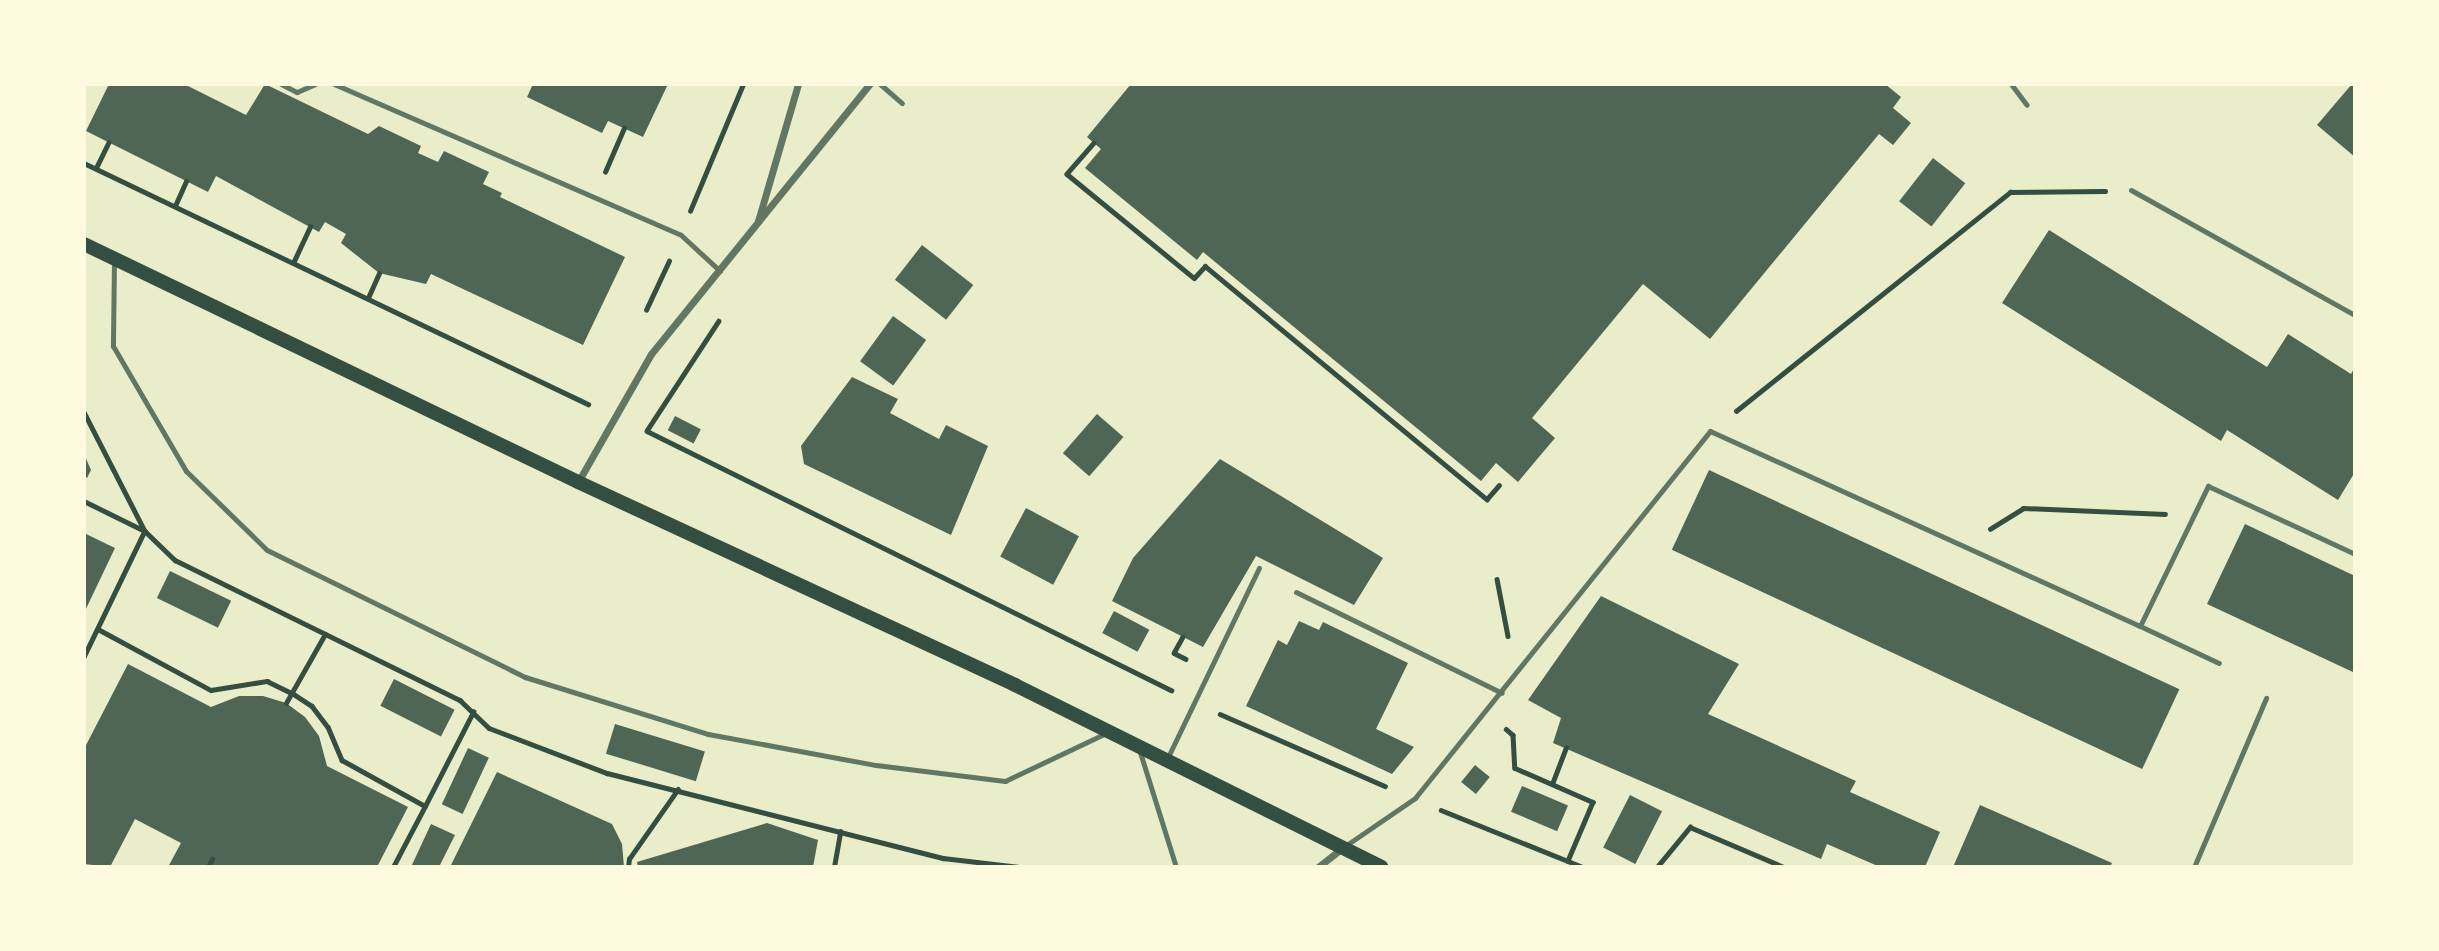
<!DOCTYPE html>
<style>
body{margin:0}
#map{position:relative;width:2439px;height:951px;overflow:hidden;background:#e9edc9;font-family:"Roboto Condensed",sans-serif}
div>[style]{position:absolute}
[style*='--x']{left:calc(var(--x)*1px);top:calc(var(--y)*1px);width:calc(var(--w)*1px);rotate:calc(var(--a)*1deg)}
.building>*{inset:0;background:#4f6655;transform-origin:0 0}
.path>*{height:4.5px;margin:-2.25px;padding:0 2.25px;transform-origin:2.25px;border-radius:2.25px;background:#344e41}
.service>*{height:5px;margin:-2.5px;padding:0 2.5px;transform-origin:2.5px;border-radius:2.5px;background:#617663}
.minor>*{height:7px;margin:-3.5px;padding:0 3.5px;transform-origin:3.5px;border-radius:3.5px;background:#617663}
.secondary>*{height:14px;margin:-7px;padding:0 7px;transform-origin:7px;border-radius:7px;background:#344e41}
span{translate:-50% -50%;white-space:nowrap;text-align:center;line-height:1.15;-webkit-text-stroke:5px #fefae0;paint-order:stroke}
.frame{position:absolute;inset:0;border:86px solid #fefae0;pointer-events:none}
</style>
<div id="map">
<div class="building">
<i style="clip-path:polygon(109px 84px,184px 84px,246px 115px,265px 84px,368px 134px,379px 126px,421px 146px,418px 153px,438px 162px,444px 151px,489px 172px,483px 184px,502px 193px,500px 197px,625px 257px,583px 345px,431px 274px,426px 284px,379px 273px,341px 243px,346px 234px,325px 222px,319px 232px,216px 176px,208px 192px,86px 131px)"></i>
<i style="clip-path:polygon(533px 84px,668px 84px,643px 137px,608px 121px,602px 133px,527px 97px)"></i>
<i style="clip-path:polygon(1131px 84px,1885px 84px,1901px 97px,1893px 108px,1911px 123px,1893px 145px,1879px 134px,1710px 339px,1643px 284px,1532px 418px,1555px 438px,1518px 482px,1496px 463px,1481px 481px,1203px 252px,1197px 260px,1085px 168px,1101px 149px,1087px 137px)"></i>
<i style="clip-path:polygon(2352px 84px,2355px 84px,2355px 157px,2317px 125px)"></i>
<i style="left:1933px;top:158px;width:41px;height:55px;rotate:38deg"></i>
<i style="clip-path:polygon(2049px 230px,2267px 367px,2288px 334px,2351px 374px,2355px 367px,2355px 472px,2338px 500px,2227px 430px,2221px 441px,2002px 303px)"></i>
<i style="left:922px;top:245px;width:65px;height:44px;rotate:38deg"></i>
<i style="left:893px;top:316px;width:41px;height:56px;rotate:36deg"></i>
<i style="clip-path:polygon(852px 377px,898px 399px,890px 413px,939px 439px,946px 425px,988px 446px,951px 535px,804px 464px,801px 446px)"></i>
<i style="left:1097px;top:414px;width:35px;height:52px;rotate:41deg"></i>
<i style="left:675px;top:416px;width:29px;height:16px;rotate:27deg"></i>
<i style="clip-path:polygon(84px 454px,91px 470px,87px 478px,84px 476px)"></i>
<i style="clip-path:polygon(1220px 459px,1383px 558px,1354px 605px,1256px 556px,1203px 647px,1112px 601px,1133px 558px)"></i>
<i style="left:1709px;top:470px;width:519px;height:88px;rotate:25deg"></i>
<i style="left:1026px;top:508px;width:60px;height:55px;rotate:28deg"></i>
<i style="clip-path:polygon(2245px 524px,2355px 576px,2355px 673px,2207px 604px)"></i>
<i style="clip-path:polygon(84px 533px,115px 548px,84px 613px)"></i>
<i style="left:170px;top:571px;width:68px;height:30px;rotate:26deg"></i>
<i style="clip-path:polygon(1601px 596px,1739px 664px,1708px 714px,1856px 781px,1850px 792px,1940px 832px,1925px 867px,1880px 867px,1827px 844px,1821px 859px,1553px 743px,1561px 718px,1528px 700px)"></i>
<i style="left:1114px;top:611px;width:40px;height:25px;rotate:28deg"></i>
<i style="clip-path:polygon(1299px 621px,1319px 630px,1323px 622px,1408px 663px,1376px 729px,1414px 747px,1392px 774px,1246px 706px,1278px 640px,1287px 645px)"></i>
<i style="clip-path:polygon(128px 664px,211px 707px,239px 696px,263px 696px,286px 703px,305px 717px,319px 736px,327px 766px,408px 807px,377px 867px,168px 867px,181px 843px,135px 819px,110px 867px,84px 864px,84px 749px)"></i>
<i style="left:394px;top:679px;width:68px;height:30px;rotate:27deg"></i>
<i style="left:615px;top:724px;width:94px;height:31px;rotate:17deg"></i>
<i style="left:468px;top:748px;width:23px;height:62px;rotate:25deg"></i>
<i style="left:1475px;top:765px;width:19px;height:22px;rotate:39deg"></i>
<i style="clip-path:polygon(497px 772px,612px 824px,622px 844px,624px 867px,450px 867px)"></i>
<i style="left:1522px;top:786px;width:50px;height:28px;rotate:23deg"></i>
<i style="left:1630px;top:795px;width:36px;height:59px;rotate:27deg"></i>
<i style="clip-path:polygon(1980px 805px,2112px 863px,2110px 867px,1953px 867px)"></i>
<i style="clip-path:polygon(767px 823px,818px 840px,813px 867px,638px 867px,637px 862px)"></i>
<i style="clip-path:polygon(431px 824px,455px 835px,439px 867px,411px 867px)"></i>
</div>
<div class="path">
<i style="--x:1094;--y:143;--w:41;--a:131.1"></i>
<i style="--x:1067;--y:174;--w:164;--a:39.3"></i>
<i style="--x:1194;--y:278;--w:16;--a:-47"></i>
<i style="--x:1205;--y:266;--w:366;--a:39.6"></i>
<i style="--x:1487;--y:499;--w:18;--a:-49"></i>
<i style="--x:84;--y:163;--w:559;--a:25.56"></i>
<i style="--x:96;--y:168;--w:28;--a:-64"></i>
<i style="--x:605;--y:172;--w:48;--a:-66.6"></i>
<i style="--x:175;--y:206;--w:27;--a:-66"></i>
<i style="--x:690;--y:211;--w:138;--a:-67.3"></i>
<i style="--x:294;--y:261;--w:38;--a:-65"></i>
<i style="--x:368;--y:298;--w:27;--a:-66"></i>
<i style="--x:646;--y:310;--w:54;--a:-64.9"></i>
<i style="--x:719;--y:321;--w:131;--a:123.2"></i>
<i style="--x:647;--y:431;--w:585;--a:26.3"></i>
<i style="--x:1736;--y:411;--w:351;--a:-38.6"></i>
<i style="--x:2010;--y:192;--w:95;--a:-0.6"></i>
<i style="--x:84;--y:412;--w:134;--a:62.9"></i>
<i style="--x:145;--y:531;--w:140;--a:115.8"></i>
<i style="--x:84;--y:501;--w:68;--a:26.2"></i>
<i style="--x:145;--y:531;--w:42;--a:44"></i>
<i style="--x:175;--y:560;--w:318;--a:26.2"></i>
<i style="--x:460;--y:700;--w:40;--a:44"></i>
<i style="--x:489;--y:728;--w:126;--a:20.9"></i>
<i style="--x:607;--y:773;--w:347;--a:14.2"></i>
<i style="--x:943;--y:858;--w:78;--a:6.7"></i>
<i style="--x:1990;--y:529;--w:39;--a:-32"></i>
<i style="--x:2023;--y:508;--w:142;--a:2.4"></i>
<i style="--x:1497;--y:579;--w:58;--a:79.1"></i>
<i style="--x:98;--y:629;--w:128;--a:28.4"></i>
<i style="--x:211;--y:690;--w:57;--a:-9.1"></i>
<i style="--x:267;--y:681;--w:28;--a:26"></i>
<i style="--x:292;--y:693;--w:24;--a:33"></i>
<i style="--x:312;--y:706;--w:26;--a:53"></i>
<i style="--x:328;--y:727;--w:36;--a:67"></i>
<i style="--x:342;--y:760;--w:95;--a:29"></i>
<i style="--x:425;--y:806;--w:106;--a:-62.9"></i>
<i style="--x:1183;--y:637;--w:18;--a:119"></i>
<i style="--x:1174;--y:653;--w:13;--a:27"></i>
<i style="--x:286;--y:703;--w:79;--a:-60.5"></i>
<i style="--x:1220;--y:714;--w:180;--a:23.6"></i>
<i style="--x:1506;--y:729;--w:9;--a:41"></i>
<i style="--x:1513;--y:735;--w:33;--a:87"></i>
<i style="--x:1515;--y:768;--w:85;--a:23.6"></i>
<i style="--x:1593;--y:802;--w:64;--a:113"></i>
<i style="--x:1552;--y:784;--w:39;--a:-69"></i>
<i style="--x:1441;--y:810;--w:153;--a:21.9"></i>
<i style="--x:208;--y:867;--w:9;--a:-63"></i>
<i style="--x:393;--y:867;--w:69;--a:-62.3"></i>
<i style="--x:628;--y:867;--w:8;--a:-83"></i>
<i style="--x:629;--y:859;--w:85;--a:-55"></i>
<i style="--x:834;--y:867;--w:36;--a:-80"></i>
<i style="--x:1657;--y:867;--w:52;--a:-50.5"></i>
<i style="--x:1690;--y:827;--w:102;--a:23.1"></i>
</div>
<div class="service">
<i style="--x:281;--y:84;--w:18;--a:27"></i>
<i style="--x:297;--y:92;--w:20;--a:-24"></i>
<i style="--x:334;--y:84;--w:378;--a:23.5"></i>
<i style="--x:681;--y:235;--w:53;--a:42.7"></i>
<i style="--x:880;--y:84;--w:29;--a:41"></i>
<i style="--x:2011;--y:84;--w:26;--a:53"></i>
<i style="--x:2131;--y:190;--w:257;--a:29.2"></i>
<i style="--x:114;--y:260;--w:86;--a:90.7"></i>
<i style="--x:113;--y:346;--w:145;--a:59.7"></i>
<i style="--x:186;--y:471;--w:113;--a:44.3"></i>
<i style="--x:267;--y:550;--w:288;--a:26.2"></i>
<i style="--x:525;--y:677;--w:192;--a:17.3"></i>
<i style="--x:708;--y:734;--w:171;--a:10.5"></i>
<i style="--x:876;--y:765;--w:130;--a:7.1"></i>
<i style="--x:1005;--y:781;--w:112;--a:-25.4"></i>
<i style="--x:1296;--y:592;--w:229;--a:26.1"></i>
<i style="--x:2140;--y:626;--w:87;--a:25.1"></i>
<i style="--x:1139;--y:749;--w:124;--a:72.6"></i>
<i style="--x:1167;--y:759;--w:212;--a:-64.3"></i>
<i style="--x:1345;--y:846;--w:85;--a:-34.4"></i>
<i style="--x:1415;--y:798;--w:471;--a:-51.2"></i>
<i style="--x:1710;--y:431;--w:472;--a:24.4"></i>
<i style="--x:2140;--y:626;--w:156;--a:-64.1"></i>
<i style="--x:2208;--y:486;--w:162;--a:24.8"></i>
<i style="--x:2194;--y:867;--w:184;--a:-66.9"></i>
</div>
<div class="minor">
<i style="--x:758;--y:221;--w:143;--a:-73.7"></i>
<i style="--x:578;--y:482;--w:147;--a:-60.3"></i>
<i style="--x:651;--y:354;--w:348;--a:-51"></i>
<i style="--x:1318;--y:867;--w:28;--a:-38"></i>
</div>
<div class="secondary">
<i style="--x:84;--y:244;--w:548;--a:25.72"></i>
<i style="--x:578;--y:482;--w:482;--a:24.9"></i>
<i style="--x:1015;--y:685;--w:409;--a:26.4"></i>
</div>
<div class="frame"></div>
</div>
